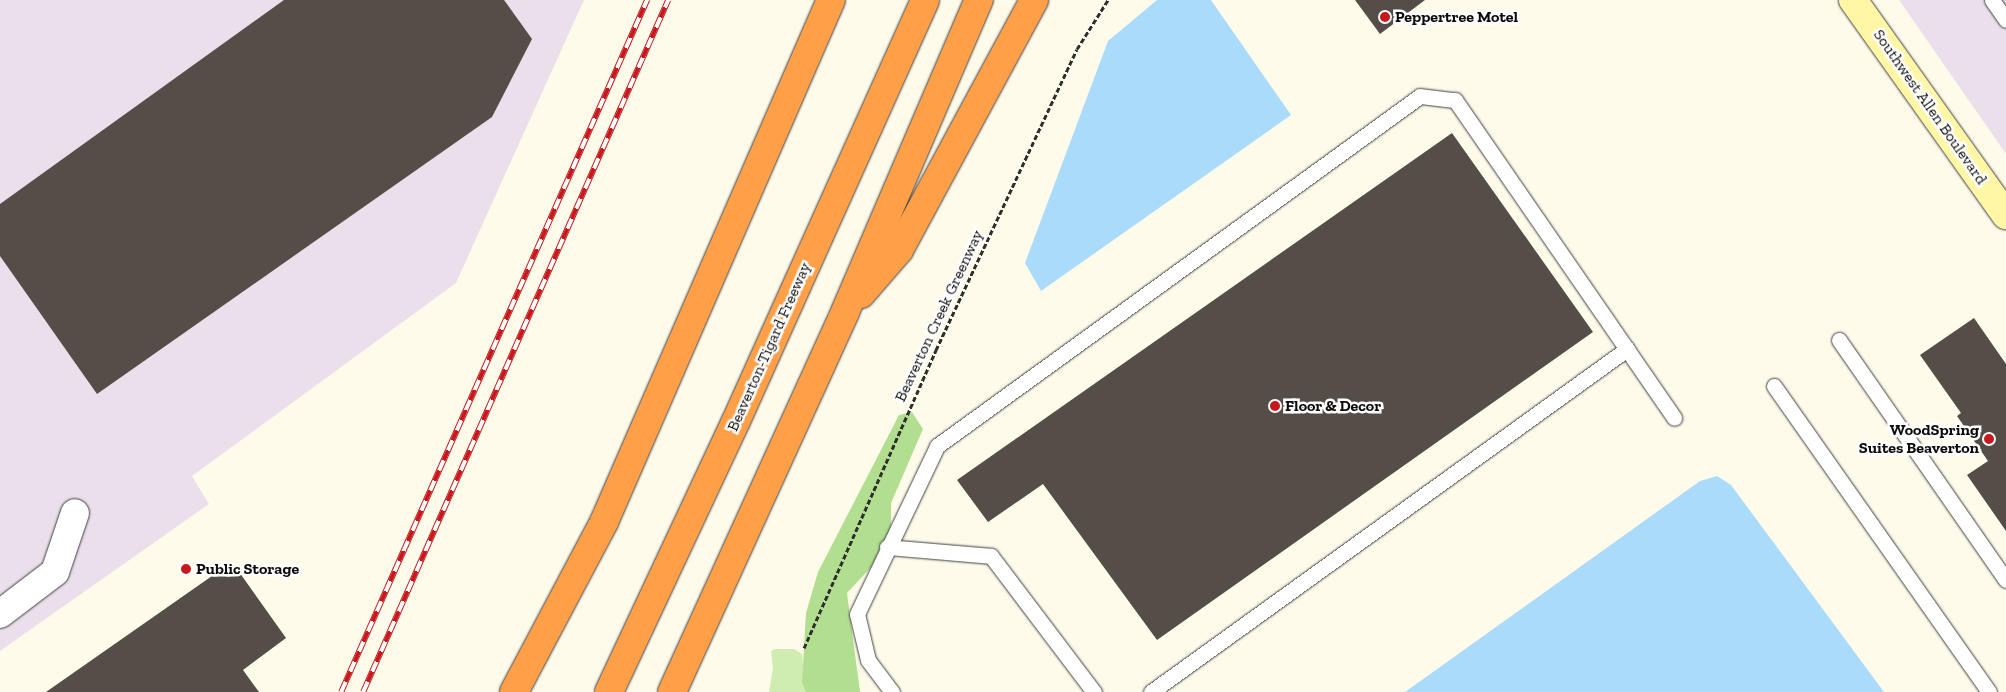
<!DOCTYPE html>
<style>
body{margin:0}
#map{position:relative;width:2006px;height:692px;overflow:hidden;background:#fffbeb;font-family:"Zilla Slab",serif}
div>[style]{position:absolute}
[style*='--x']{left:calc(var(--x)*1px);top:calc(var(--y)*1px);width:calc(var(--w)*1px);rotate:calc(var(--a)*1deg)}
.industrial>*{inset:0;background:#ebdfec}
.green>*{inset:0;background:#cfecb1}
.forest>*{inset:0;background:#b1df8f}
.water>*{inset:0;background:#abdbfb}
.building>*{inset:0;background:#554d47}
.path>*{height:3px;margin-top:-1.5px;transform-origin:0;background:repeating-linear-gradient(90deg,#2e2e2e 0 5px,transparent 0 7.5px)}
.roads{filter:drop-shadow(0 0 1px #3f3f3f) drop-shadow(0 0 1px #3f3f3f)}
.service>*{height:15px;margin:-7.5px;padding:0 7.5px;transform-origin:7.5px;border-radius:7.5px;background:#fff}
.minor>*{height:28px;margin:-14px;padding:0 14px;transform-origin:14px;border-radius:14px;background:#fff}
.secondary>*{height:28px;margin:-14px;padding:0 14px;transform-origin:14px;border-radius:14px;background:#fff7a6}
.motorway>*{height:28px;margin:-14px;padding:0 14px;transform-origin:14px;border-radius:14px;background:#ffa049}
.rail>*{height:5.5px;margin-top:-2.75px;transform-origin:0;background:repeating-linear-gradient(90deg,#fff 0 11px,#c7191d 0 22px);box-sizing:border-box;border-block:1px solid #c7191d}
.dots>*{width:14px;height:14px;translate:-50% -50%;box-sizing:border-box;border:2px solid #fff;border-radius:50%}
span{translate:-50% -50%;white-space:nowrap;text-align:center;line-height:1.15;-webkit-text-stroke:5px #fff;paint-order:stroke}
.poi-label{font-size:16px;color:#0c0c0c;font-weight:700}
.left{translate:0 -50%;text-align:left}
.right{translate:-100% -50%;text-align:right}
.street-label{font-size:16px;color:#0c0c0c}
</style>
<div id="map">
<div class="industrial">
<i style="clip-path:polygon(0 0,584px 0,456px 283px,192px 476px,209px 504px,0 651px)"></i>
<i style="clip-path:polygon(1899px 0,2006px 0,2006px 154px)"></i>
</div>
<div class="green">
<i style="clip-path:polygon(775px 649px,794px 649px,802px 654px,806px 692px,769px 692px,773px 668px,771px 651px)"></i>
</div>
<div class="forest">
<i style="clip-path:polygon(912px 412px,923px 429px,891px 503px,891px 546px,847px 593px,860px 692px,806px 692px,802px 682px,806px 613px,818px 572px,899px 415px)"></i>
</div>
<div class="water">
<i style="clip-path:polygon(1157px 0,1211px 0,1291px 115px,1041px 291px,1025px 263px,1108px 41px)"></i>
<i style="clip-path:polygon(1717px 476px,1731px 485px,1884px 692px,1405px 692px,1700px 481px)"></i>
</div>
<div class="building">
<i style="clip-path:polygon(284px 0,504px 0,532px 39px,492px 117px,97px 394px,0 256px,0 204px)"></i>
<i style="clip-path:polygon(1355px 0,1425px 0,1380px 34px)"></i>
<i style="clip-path:polygon(1452px 133px,1593px 332px,1157px 640px,1043px 484px,988px 522px,957px 480px)"></i>
<i style="clip-path:polygon(1974px 318px,2006px 364px,2006px 531px,1967px 475px,1988px 461px,1957px 416px,1961px 413px,1920px 355px)"></i>
<i style="clip-path:polygon(232px 562px,286px 638px,243px 670px,259px 692px,46px 692px)"></i>
</div>
<div class="path">
<i style="--x:804;--y:648;--w:326;--a:-66.1"></i>
<i style="--x:936;--y:350;--w:332;--a:-64.9"></i>
<i style="--x:1077;--y:49;--w:58;--a:-57.7"></i>
</div>
<div class="roads">
<div class="service">
<i style="--x:1992;--y:0;--w:24;--a:55"></i>
<i style="--x:1839;--y:340;--w:292;--a:55.2"></i>
<i style="--x:1774;--y:386;--w:374;--a:54.9"></i>
<i style="--x:887;--y:547;--w:104;--a:4.9"></i>
<i style="--x:991;--y:556;--w:171;--a:52.9"></i>
<i style="--x:892;--y:692;--w:40;--a:-127"></i>
<i style="--x:868;--y:660;--w:47;--a:-103.4"></i>
<i style="--x:857;--y:614;--w:186;--a:-64.5"></i>
<i style="--x:937;--y:446;--w:596;--a:-35.93"></i>
<i style="--x:1420;--y:96;--w:35;--a:7"></i>
<i style="--x:1455;--y:100;--w:386;--a:55.4"></i>
<i style="--x:1151;--y:692;--w:587;--a:-35.78"></i>
</div>
<div class="minor">
<i style="--x:0;--y:614;--w:69;--a:-37.4"></i>
<i style="--x:55;--y:572;--w:62;--a:-71.3"></i>
</div>
<div class="secondary">
<i style="--x:1853;--y:0;--w:264;--a:54.6"></i>
</div>
<div class="motorway">
<i style="--x:861;--y:294;--w:58;--a:-49.2"></i>
<i style="--x:899;--y:250;--w:284;--a:-61.6"></i>
<i style="--x:514;--y:692;--w:192;--a:-62.1"></i>
<i style="--x:604;--y:522;--w:569;--a:-66.5"></i>
<i style="--x:609;--y:692;--w:299;--a:-64.9"></i>
<i style="--x:736;--y:421;--w:461;--a:-65.8"></i>
<i style="--x:672;--y:692;--w:418;--a:-65.5"></i>
<i style="--x:845;--y:312;--w:340;--a:-66.8"></i>
</div>
</div>
<div class="rail">
<i style="--x:341;--y:692;--w:757;--a:-66.15"></i>
<i style="--x:363;--y:692;--w:756;--a:-66.21"></i>
</div>
<div class="dots">
<i style="left:1385px;top:17px;background:#c7191d"></i>
<i style="left:1275px;top:406px;background:#c7191d"></i>
<i style="left:1989px;top:439px;background:#c7191d"></i>
<i style="left:186px;top:569px;background:#c7191d"></i>
</div>
<div class="poi-label">
<span class="left" style="left:1395px;top:17px">Peppertree Motel</span>
<span class="left" style="left:1285px;top:406px">Floor &amp; Decor</span>
<span class="right" style="left:1979px;top:439px">WoodSpring<br>Suites Beaverton</span>
<span class="left" style="left:196px;top:569px">Public Storage</span>
</div>
<div class="street-label">
<span style="left:1930px;top:107px;rotate:55deg">Southwest Allen Boulevard</span>
<span style="left:939px;top:316px;rotate:-65deg">Beaverton Creek Greenway</span>
<span style="left:769px;top:347px;rotate:-66deg">Beaverton-Tigard Freeway</span>
</div>
</div>
